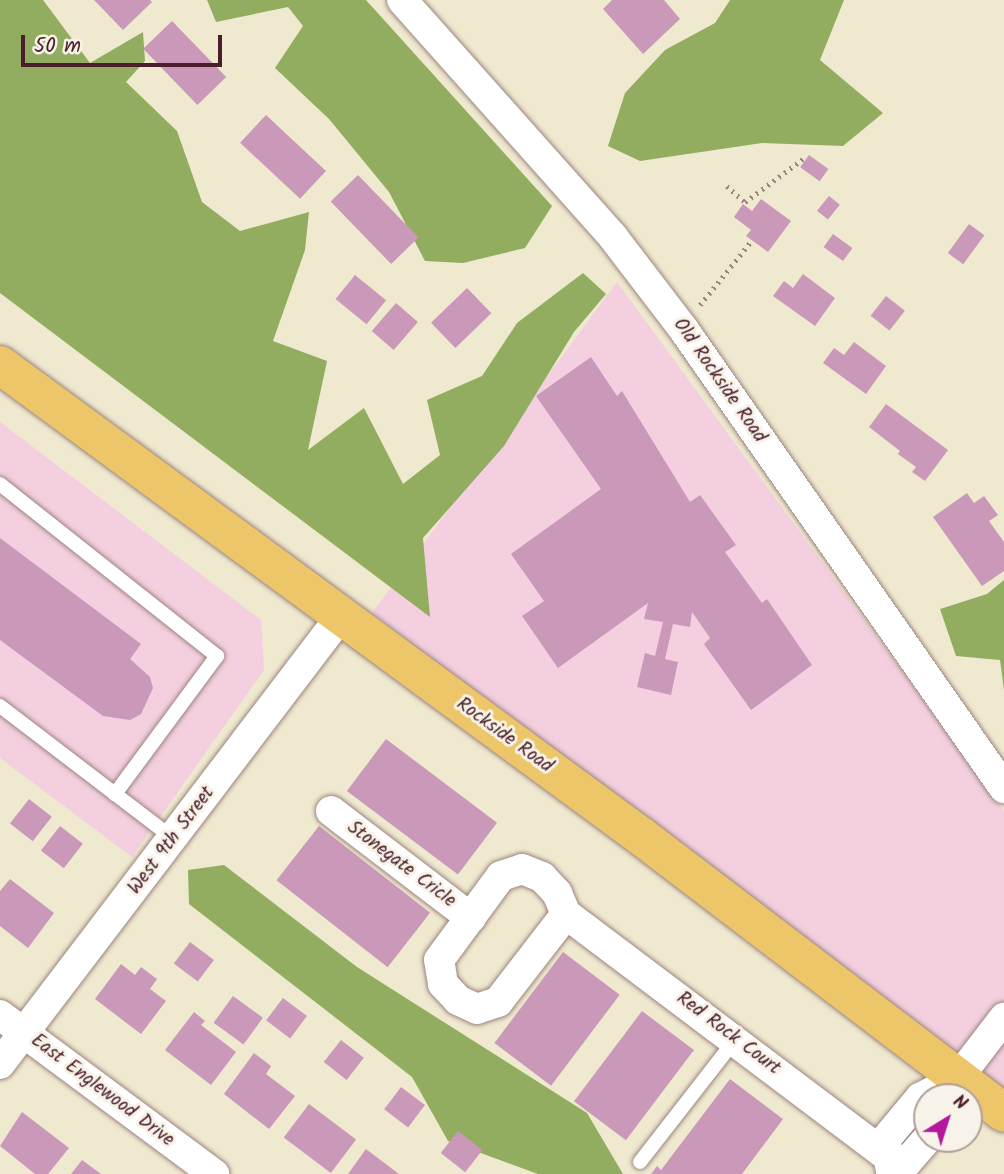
<!DOCTYPE html>
<style>
body{margin:0}
#map{position:relative;width:1004px;height:1174px;overflow:hidden;background:#efe9d0;font-family:Kalam,sans-serif}
div>[style]{position:absolute}
[style*='--x']{left:calc(var(--x)*1px);top:calc(var(--y)*1px);width:calc(var(--w)*1px);rotate:calc(var(--a)*1deg)}
.built>*{inset:0;background:#f3cfdf}
.forest>*{inset:0;background:#92ad60}
.building>*{inset:0;background:#ca99b9;transform-origin:0 0}
.path>*{height:4.5px;margin-top:-2.25px;transform-origin:0;background:repeating-linear-gradient(90deg,#9c847e 0 2px,transparent 0 7px)}
.roads{filter:drop-shadow(0 0 2px #9c847e) drop-shadow(0 0 2px #9c847e)}
.service>*{height:14px;margin:-7px;padding:0 7px;transform-origin:7px;border-radius:7px;background:#fff}
.minor>*{height:30px;margin:-15px;padding:0 15px;transform-origin:15px;border-radius:15px;background:#fff}
.primary>*{height:38px;margin:-19px;padding:0 19px;transform-origin:19px;border-radius:19px;background:#ecc669}
span{translate:-50% -50%;white-space:nowrap;text-align:center;line-height:1.15;-webkit-text-stroke:6px #f7f3e8;paint-order:stroke}
.street-label{font-size:19px;color:#4a1f2b}
.north{position:absolute;left:913px;top:1083px;width:70px;height:70px;box-sizing:border-box;background:#f7f3e8;border:2px solid #b29e9c;border-radius:50%;rotate:38deg;font-size:19px;font-weight:700;line-height:28px;text-align:center;color:#4a1f2b}
.north::after{content:'';display:block;margin:auto;width:24px;height:32px;background:#b5179e;clip-path:polygon(50% 0,100% 100%,50% 72%,0 100%)}
.scale{position:absolute;left:21px;top:35px;width:201px;height:32px;box-sizing:border-box;border:4px solid #4a1f2b;border-top:0;padding-left:9px;font-size:21px;line-height:24px;white-space:nowrap;color:#4a1f2b;-webkit-text-stroke:5px #f7f3e8;paint-order:stroke}
</style>
<div id="map">
<div class="built">
<i style="clip-path:polygon(617px 282px,1004px 811px,1004px 1099px,372px 613px)"></i>
<i style="clip-path:polygon(0 422px,261px 620px,264px 670px,132px 857px,0 758px)"></i>
</div>
<div class="forest">
<i style="clip-path:polygon(0 0,43px 0,90px 63px,143px 32px,145px 61px,126px 82px,177px 131px,202px 202px,240px 231px,309px 212px,305px 250px,273px 341px,327px 361px,308px 450px,364px 408px,403px 484px,440px 455px,427px 400px,482px 376px,517px 323px,583px 273px,606px 294px,574px 332px,504px 446px,423px 538px,430px 617px,0 293px)"></i>
<i style="clip-path:polygon(207px 0,366px 0,552px 206px,525px 248px,463px 263px,425px 261px,389px 192px,329px 119px,275px 68px,303px 26px,288px 7px,216px 22px)"></i>
<i style="clip-path:polygon(730px 0,844px 0,820px 60px,883px 113px,843px 146px,762px 143px,640px 161px,608px 146px,625px 93px,665px 50px,715px 23px)"></i>
<i style="clip-path:polygon(1004px 580px,1004px 690px,1000px 660px,956px 656px,940px 609px,987px 594px)"></i>
<i style="clip-path:polygon(224px 865px,357px 967px,587px 1113px,623px 1174px,538px 1174px,448px 1141px,412px 1077px,189px 904px,188px 870px)"></i>
</div>
<div class="building">
<i style="clip-path:polygon(94px 0,150px 0,152px 2px,123px 30px)"></i>
<i style="clip-path:polygon(612px 0,664px 0,680px 19px,643px 54px,603px 9px)"></i>
<i style="left:172px;top:21px;width:78px;height:40px;rotate:46deg"></i>
<i style="left:266px;top:115px;width:82px;height:38px;rotate:43deg"></i>
<i style="left:809px;top:155px;width:24px;height:15px;rotate:36deg"></i>
<i style="left:358px;top:175px;width:87px;height:38px;rotate:46deg"></i>
<i style="left:829px;top:196px;width:14px;height:19px;rotate:39deg"></i>
<i style="clip-path:polygon(761px 199px,791px 221px,768px 252px,746px 236px,751px 230px,734px 217px,743px 204px,752px 211px)"></i>
<i style="left:969px;top:224px;width:19px;height:36px;rotate:36deg"></i>
<i style="left:833px;top:234px;width:24px;height:16px;rotate:36deg"></i>
<i style="clip-path:polygon(803px 274px,835px 298px,815px 326px,773px 296px,784px 281px,793px 288px)"></i>
<i style="left:355px;top:275px;width:40px;height:31px;rotate:39deg"></i>
<i style="left:467px;top:288px;width:35px;height:50px;rotate:46deg"></i>
<i style="left:886px;top:296px;width:24px;height:25px;rotate:38deg"></i>
<i style="left:396px;top:303px;width:29px;height:37px;rotate:41deg"></i>
<i style="clip-path:polygon(854px 342px,886px 366px,866px 394px,823px 363px,834px 348px,844px 355px)"></i>
<i style="clip-path:polygon(591px 357px,617px 396px,622px 391px,690px 502px,700px 495px,736px 545px,725px 552px,762px 603px,767px 599px,812px 665px,751px 710px,704px 644px,710px 638px,692px 612px,690px 627px,673px 624px,665px 659px,678px 662px,671px 695px,637px 687px,645px 653px,655px 656px,663px 622px,644px 619px,648px 603px,558px 668px,522px 616px,544px 601px,511px 554px,601px 489px,536px 396px)"></i>
<i style="clip-path:polygon(886px 404px,948px 450px,925px 481px,912px 472px,916px 467px,898px 454px,900px 451px,869px 427px)"></i>
<i style="clip-path:polygon(967px 493px,974px 503px,984px 496px,998px 515px,989px 521px,1004px 542px,1004px 571px,982px 586px,933px 517px)"></i>
<i style="clip-path:polygon(0 538px,141px 644px,130px 659px,150px 677px,153px 688px,141px 714px,130px 720px,103px 716px,0 640px)"></i>
<i style="left:386px;top:739px;width:139px;height:65px;rotate:37deg"></i>
<i style="left:29px;top:799px;width:29px;height:31px;rotate:38deg"></i>
<i style="left:60px;top:826px;width:29px;height:31px;rotate:38deg"></i>
<i style="left:319px;top:826px;width:141px;height:69px;rotate:38deg"></i>
<i style="clip-path:polygon(10px 879px,54px 913px,28px 948px,0 926px,0 891px)"></i>
<i style="left:190px;top:942px;width:30px;height:27px;rotate:37deg"></i>
<i style="left:563px;top:952px;width:71px;height:114px;rotate:37deg"></i>
<i style="clip-path:polygon(121px 964px,135px 975px,141px 967px,157px 979px,150px 989px,166px 1001px,141px 1034px,95px 999px)"></i>
<i style="left:233px;top:996px;width:37px;height:33px;rotate:36deg"></i>
<i style="left:283px;top:998px;width:30px;height:28px;rotate:37deg"></i>
<i style="left:642px;top:1011px;width:65px;height:113px;rotate:37deg"></i>
<i style="clip-path:polygon(194px 1012px,205px 1021px,201px 1025px,236px 1052px,211px 1085px,165px 1050px)"></i>
<i style="left:341px;top:1040px;width:29px;height:28px;rotate:38deg"></i>
<i style="clip-path:polygon(254px 1053px,271px 1066px,266px 1074px,295px 1096px,269px 1129px,224px 1094px)"></i>
<i style="clip-path:polygon(730px 1079px,783px 1119px,742px 1174px,651px 1174px,657px 1166px,661px 1170px)"></i>
<i style="left:401px;top:1087px;width:30px;height:28px;rotate:37deg"></i>
<i style="left:309px;top:1104px;width:59px;height:42px;rotate:37deg"></i>
<i style="clip-path:polygon(22px 1112px,69px 1148px,48px 1174px,35px 1174px,0 1146px)"></i>
<i style="left:458px;top:1131px;width:31px;height:28px;rotate:38deg"></i>
<i style="clip-path:polygon(366px 1149px,399px 1174px,348px 1174px)"></i>
<i style="clip-path:polygon(82px 1160px,101px 1174px,71px 1174px)"></i>
</div>
<div class="path">
<i style="--x:727;--y:186;--w:24;--a:42"></i>
<i style="--x:745;--y:202;--w:72;--a:-36.6"></i>
<i style="--x:700;--y:305;--w:83;--a:-51.3"></i>
</div>
<div class="roads">
<div class="service">
<i style="--x:0;--y:484;--w:277;--a:38.4"></i>
<i style="--x:217;--y:656;--w:172;--a:126.5"></i>
<i style="--x:0;--y:706;--w:219;--a:37.4"></i>
<i style="--x:640;--y:1162;--w:155;--a:-52.1"></i>
</div>
<div class="minor">
<i style="--x:402;--y:0;--w:317;--a:48.3"></i>
<i style="--x:613;--y:237;--w:117;--a:52.6"></i>
<i style="--x:684;--y:330;--w:559;--a:55.06"></i>
<i style="--x:331;--y:811;--w:176;--a:37.4"></i>
<i style="--x:522;--y:869;--w:22;--a:22"></i>
<i style="--x:542;--y:877;--w:22;--a:47"></i>
<i style="--x:557;--y:893;--w:23;--a:67"></i>
<i style="--x:566;--y:914;--w:111;--a:127.7"></i>
<i style="--x:498;--y:1002;--w:22;--a:162"></i>
<i style="--x:477;--y:1009;--w:21;--a:-155"></i>
<i style="--x:458;--y:1000;--w:22;--a:-133"></i>
<i style="--x:443;--y:984;--w:24;--a:-99"></i>
<i style="--x:439;--y:960;--w:104;--a:-53.6"></i>
<i style="--x:501;--y:876;--w:22;--a:-18"></i>
<i style="--x:566;--y:914;--w:402;--a:37"></i>
<i style="--x:887;--y:1156;--w:21;--a:17"></i>
<i style="--x:907;--y:1162;--w:30;--a:-49"></i>
<i style="--x:0;--y:1015;--w:267;--a:36.6"></i>
<i style="--x:0;--y:1064;--w:563;--a:-52.72"></i>
<i style="--x:953;--y:1096;--w:19;--a:-74"></i>
<i style="--x:958;--y:1078;--w:76;--a:-52.5"></i>
<i style="--x:891;--y:1171;--w:32;--a:-101"></i>
<i style="--x:885;--y:1140;--w:55;--a:-50.2"></i>
<i style="--x:920;--y:1098;--w:43;--a:-27.8"></i>
</div>
<div class="primary">
<i style="--x:0;--y:365;--w:797;--a:36.32"></i>
<i style="--x:642;--y:837;--w:455;--a:37.3"></i>
</div>
</div>
<div class="street-label">
<span style="left:719px;top:381px;rotate:55deg">Old Rockside Road</span>
<span style="left:504px;top:736px;rotate:36deg">Rockside Road</span>
<span style="left:172px;top:841px;rotate:-53deg">West 9th Street</span>
<span style="left:401px;top:865px;rotate:37deg">Stonegate Cricle</span>
<span style="left:728px;top:1034px;rotate:37deg">Red Rock Court</span>
<span style="left:102px;top:1091px;rotate:37deg">East Englewood Drive</span>
</div>
<div class="north">N</div>
<div class="scale">50 m</div>
</div>
